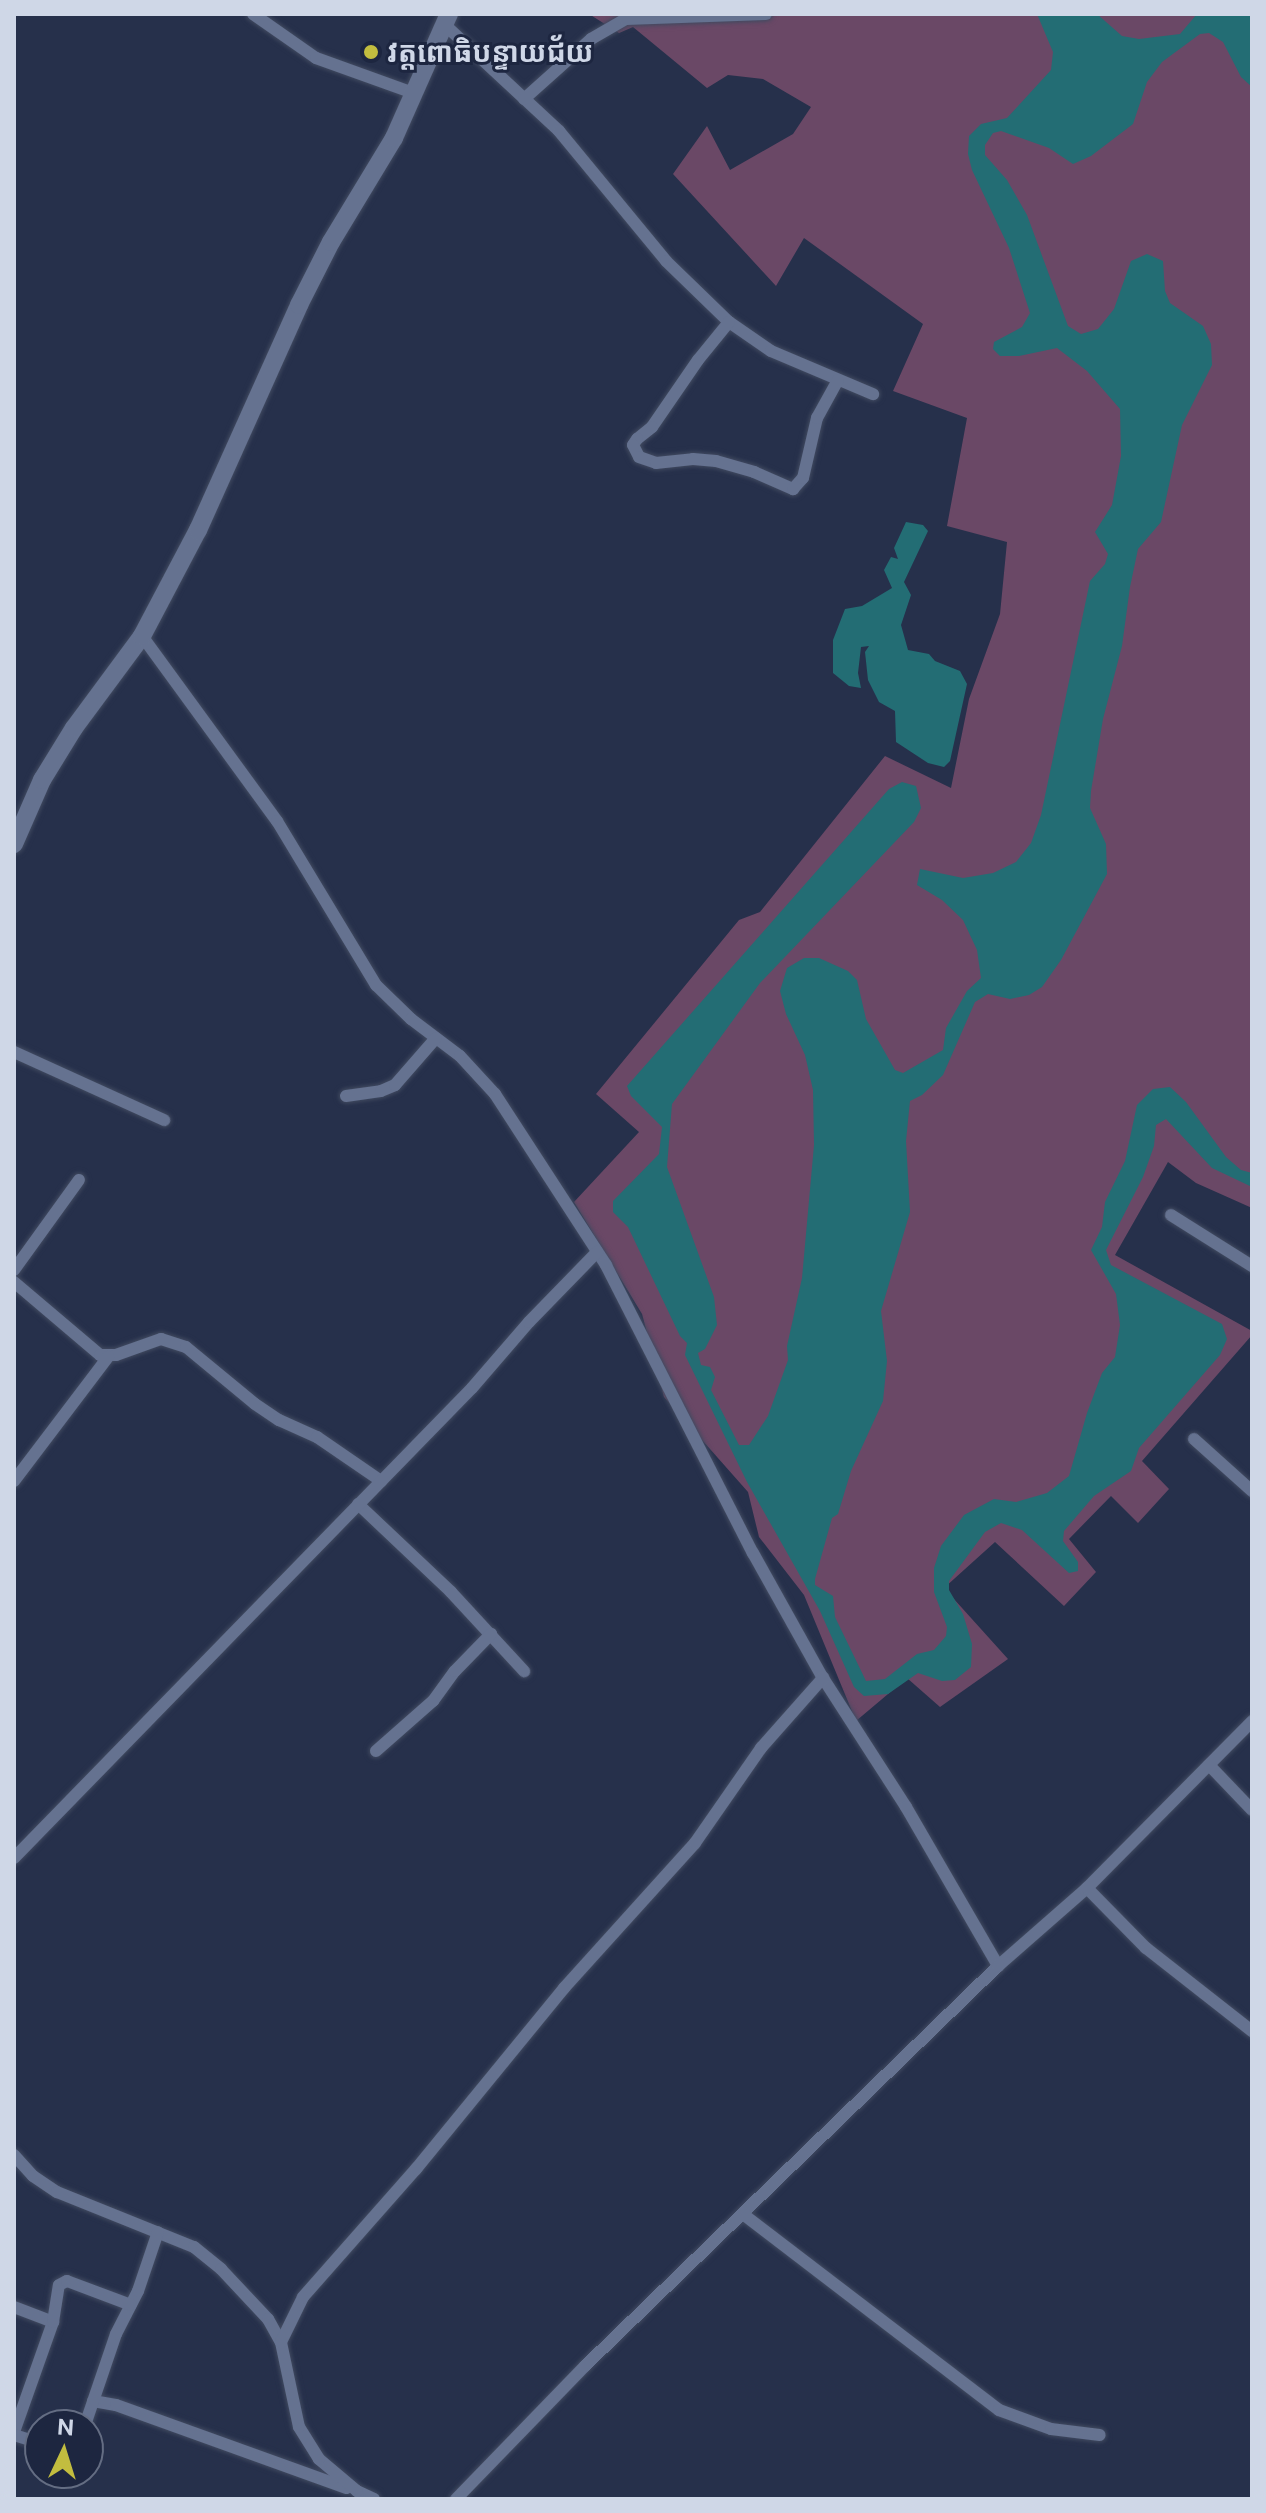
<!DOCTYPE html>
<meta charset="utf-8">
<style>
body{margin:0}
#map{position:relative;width:1266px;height:2513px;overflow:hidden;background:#26304b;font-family:"Public Sans","Noto Sans Khmer",sans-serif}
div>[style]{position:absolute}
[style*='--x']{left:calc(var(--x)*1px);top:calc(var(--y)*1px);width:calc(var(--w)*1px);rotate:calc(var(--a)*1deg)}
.green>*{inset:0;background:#6a4866}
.water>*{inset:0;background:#236d74}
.roads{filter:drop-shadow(0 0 2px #414a60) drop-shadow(0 0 2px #414a60)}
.street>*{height:12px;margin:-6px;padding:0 6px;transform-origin:6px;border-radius:6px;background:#657290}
.secondary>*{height:18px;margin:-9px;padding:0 9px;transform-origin:9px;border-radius:9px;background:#657290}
.dots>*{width:22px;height:22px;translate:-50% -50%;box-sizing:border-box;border:4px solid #1d2640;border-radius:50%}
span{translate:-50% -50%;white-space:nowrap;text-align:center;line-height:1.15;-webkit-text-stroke:6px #1d2640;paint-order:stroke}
.poi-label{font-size:28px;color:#cfd7e7;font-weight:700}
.left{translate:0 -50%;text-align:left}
.frame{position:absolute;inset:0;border:16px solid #cfd7e7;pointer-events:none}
.north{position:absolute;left:24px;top:2409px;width:80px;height:80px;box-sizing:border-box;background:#1d2640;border:2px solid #646d83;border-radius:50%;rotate:4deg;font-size:22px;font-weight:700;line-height:32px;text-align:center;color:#cfd7e7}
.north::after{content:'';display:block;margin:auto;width:28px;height:36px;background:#c2bd3f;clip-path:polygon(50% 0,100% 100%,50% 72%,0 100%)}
</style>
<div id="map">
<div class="green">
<i style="clip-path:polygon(589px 14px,1252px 14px,1252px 1208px,1196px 1183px,1168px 1162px,1115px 1255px,1252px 1331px,1252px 1335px,1142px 1461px,1169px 1489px,1138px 1523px,1111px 1496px,1069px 1539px,1096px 1572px,1064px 1606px,995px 1542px,944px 1588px,1008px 1659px,940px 1707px,907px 1678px,856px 1721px,804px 1595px,759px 1537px,748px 1492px,664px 1397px,642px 1314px,574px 1202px,639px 1132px,596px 1094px,739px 920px,760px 912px,885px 756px,951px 788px,969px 699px,1000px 614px,1007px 542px,947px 526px,967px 418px,893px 391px,923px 324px,804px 238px,776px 286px,673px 174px,707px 126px,730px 170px,793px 134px,811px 107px,763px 79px,728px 75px,707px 88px,633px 27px,619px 33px)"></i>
</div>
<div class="water">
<i style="clip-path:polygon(1037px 14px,1097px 14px,1122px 36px,1139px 39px,1180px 34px,1197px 14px,1252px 14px,1252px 87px,1241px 77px,1223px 42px,1209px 33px,1200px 34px,1162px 62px,1147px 82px,1133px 124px,1091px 156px,1073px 164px,1049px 148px,1001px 131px,993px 133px,985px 145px,985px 155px,1007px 180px,1027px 215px,1068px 326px,1081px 334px,1098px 329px,1114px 309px,1131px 261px,1147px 254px,1163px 261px,1165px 291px,1170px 303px,1203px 326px,1211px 344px,1212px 365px,1182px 425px,1161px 522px,1138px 549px,1130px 587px,1122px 646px,1103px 719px,1091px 791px,1090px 808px,1106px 844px,1107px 874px,1061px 960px,1042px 987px,1029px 995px,1010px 999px,988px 994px,975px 1002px,943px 1075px,922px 1095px,910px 1101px,906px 1141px,910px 1212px,881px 1311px,887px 1361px,883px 1401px,851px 1471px,838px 1514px,832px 1518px,815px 1579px,815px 1585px,833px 1596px,835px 1617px,866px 1681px,885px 1679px,917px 1654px,934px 1650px,946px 1636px,947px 1627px,934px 1592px,934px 1568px,941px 1546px,964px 1515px,994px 1499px,1016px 1502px,1047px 1493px,1069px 1476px,1087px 1413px,1102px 1373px,1115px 1357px,1120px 1325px,1116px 1294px,1091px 1250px,1102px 1227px,1105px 1202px,1125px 1161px,1137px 1105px,1153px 1089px,1170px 1087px,1186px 1102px,1226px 1157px,1241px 1170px,1252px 1173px,1252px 1187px,1212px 1168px,1166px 1119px,1156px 1125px,1154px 1146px,1143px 1177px,1106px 1250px,1111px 1265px,1222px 1324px,1227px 1339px,1220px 1355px,1139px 1448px,1131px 1471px,1094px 1496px,1064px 1531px,1063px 1541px,1078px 1562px,1078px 1571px,1069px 1573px,1022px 1530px,1001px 1523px,985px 1532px,949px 1581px,949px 1590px,963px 1614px,972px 1644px,971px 1667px,955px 1680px,942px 1681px,918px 1673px,888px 1694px,864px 1696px,854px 1687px,820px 1611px,747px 1482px,685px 1355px,687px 1343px,680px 1336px,628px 1227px,613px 1212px,613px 1201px,659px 1154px,662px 1127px,631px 1096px,627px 1086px,889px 789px,902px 782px,916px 786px,921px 808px,914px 822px,760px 983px,672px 1104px,667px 1167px,714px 1297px,717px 1325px,705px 1349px,698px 1353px,701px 1365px,710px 1367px,715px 1377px,711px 1390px,739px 1445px,749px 1445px,768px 1416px,788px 1360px,787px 1346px,802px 1278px,814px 1145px,813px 1090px,805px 1055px,786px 1014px,780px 991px,787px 968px,804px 958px,819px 958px,848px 971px,857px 980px,866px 1019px,895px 1070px,903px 1073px,943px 1050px,946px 1028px,967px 991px,981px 978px,977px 950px,963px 920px,942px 900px,917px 885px,920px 869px,963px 878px,993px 873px,1016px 862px,1031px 843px,1041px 815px,1090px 581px,1105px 564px,1108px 554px,1095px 532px,1112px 505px,1121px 456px,1120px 409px,1087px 371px,1057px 348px,1019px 356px,1000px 356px,993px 349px,994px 342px,1022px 327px,1030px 313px,1009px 248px,972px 170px,968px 154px,969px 136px,981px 124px,1007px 118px,1051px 70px,1053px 52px)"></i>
<i style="clip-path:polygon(906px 522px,923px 525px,928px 531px,904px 582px,911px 595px,901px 625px,908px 650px,929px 654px,935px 661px,960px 671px,967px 684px,950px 761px,944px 767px,928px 763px,896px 742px,895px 711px,879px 702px,868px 680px,865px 652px,869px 646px,861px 647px,858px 673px,861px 688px,849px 686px,833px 673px,833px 640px,845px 609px,862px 606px,892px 588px,884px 570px,891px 557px,898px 559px,894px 548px)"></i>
</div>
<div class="roads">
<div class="street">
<i style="--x:253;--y:14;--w:77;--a:34.9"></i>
<i style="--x:316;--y:58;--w:106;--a:19.8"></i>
<i style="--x:445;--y:25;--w:156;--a:42.9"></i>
<i style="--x:559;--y:131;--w:168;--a:50.5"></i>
<i style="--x:666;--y:261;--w:88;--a:44.1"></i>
<i style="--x:729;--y:322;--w:51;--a:34.6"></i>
<i style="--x:771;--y:351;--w:111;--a:22.9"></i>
<i style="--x:524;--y:99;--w:90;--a:-41.8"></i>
<i style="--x:591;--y:39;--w:39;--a:-30"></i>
<i style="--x:625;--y:19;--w:141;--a:-2"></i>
<i style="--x:729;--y:322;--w:49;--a:129.2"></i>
<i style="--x:698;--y:360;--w:81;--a:124.5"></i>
<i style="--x:652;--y:427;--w:19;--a:141"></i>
<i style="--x:637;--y:439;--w:7;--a:124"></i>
<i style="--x:633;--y:445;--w:13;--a:63"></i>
<i style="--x:639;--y:457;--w:18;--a:19"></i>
<i style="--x:656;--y:463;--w:37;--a:-6"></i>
<i style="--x:693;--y:459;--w:23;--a:5"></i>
<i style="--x:716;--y:461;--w:40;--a:16"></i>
<i style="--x:754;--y:472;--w:43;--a:23.6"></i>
<i style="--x:793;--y:489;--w:15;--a:-48"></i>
<i style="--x:803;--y:478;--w:62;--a:-76.9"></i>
<i style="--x:817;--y:418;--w:43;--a:-61.1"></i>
<i style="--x:142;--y:636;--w:229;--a:53.9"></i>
<i style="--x:277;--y:821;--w:192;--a:58.9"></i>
<i style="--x:376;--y:985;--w:49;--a:44.2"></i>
<i style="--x:411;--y:1019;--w:61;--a:37.1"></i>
<i style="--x:460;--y:1056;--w:52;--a:47.4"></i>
<i style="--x:495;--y:1094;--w:204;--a:57"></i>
<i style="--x:606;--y:1265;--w:323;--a:63"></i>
<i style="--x:753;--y:1553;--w:143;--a:60.8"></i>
<i style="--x:823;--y:1678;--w:153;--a:57.2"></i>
<i style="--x:906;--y:1807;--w:184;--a:59.9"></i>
<i style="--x:14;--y:1052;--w:165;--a:24.4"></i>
<i style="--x:346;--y:1096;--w:35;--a:-8"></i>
<i style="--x:381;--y:1091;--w:15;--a:-23"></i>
<i style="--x:395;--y:1085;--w:62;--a:-48.9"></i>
<i style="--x:1171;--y:1215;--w:96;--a:32.2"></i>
<i style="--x:14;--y:1270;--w:111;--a:-54.2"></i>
<i style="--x:14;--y:1282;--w:113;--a:40.3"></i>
<i style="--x:100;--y:1355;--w:16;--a:0"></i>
<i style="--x:116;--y:1355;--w:48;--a:-19.6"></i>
<i style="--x:161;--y:1339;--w:26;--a:18"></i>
<i style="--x:186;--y:1347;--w:89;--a:39.6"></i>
<i style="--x:255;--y:1404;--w:29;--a:34"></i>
<i style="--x:279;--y:1420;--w:42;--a:24.1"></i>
<i style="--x:317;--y:1437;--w:78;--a:34.5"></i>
<i style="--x:1194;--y:1439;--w:78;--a:41.9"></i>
<i style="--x:14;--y:1481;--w:156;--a:-52.8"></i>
<i style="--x:358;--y:1504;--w:128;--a:43.4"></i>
<i style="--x:451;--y:1592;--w:108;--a:47.3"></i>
<i style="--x:376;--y:1751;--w:76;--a:-41.3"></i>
<i style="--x:433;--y:1701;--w:37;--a:-54"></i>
<i style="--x:455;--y:1671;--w:52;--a:-45.8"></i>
<i style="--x:1209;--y:1765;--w:62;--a:46.3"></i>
<i style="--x:14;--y:1858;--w:656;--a:-45.74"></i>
<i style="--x:472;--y:1388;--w:87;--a:-49.2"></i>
<i style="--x:529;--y:1322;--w:98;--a:-45.8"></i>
<i style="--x:1087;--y:1888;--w:84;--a:45.5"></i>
<i style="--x:1146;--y:1948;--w:135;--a:38.1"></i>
<i style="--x:14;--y:2155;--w:28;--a:48"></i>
<i style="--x:33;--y:2176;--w:29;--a:34"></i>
<i style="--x:57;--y:2192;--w:148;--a:21.9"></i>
<i style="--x:194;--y:2247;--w:35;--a:39"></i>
<i style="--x:221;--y:2269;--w:69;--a:46.8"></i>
<i style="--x:268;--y:2319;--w:26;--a:61"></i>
<i style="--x:744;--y:2215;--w:321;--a:37.4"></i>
<i style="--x:999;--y:2410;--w:55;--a:20.1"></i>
<i style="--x:1051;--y:2429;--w:49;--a:7"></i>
<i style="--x:14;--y:2307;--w:42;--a:21"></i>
<i style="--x:93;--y:2401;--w:23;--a:10"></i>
<i style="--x:116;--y:2405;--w:245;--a:19.8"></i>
<i style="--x:85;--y:2425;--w:96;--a:-71.2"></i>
<i style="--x:116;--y:2334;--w:48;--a:-62.9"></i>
<i style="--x:138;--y:2291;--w:62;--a:-71.3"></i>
<i style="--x:14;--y:2432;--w:117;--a:-70.5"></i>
<i style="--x:53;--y:2322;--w:37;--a:-81"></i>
<i style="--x:59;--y:2285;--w:9;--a:-27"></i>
<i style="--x:67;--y:2281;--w:68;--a:20.6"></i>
<i style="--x:14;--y:2435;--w:27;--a:17"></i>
<i style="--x:374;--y:2499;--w:19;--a:-155"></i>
<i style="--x:357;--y:2491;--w:50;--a:-139.9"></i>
<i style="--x:319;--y:2459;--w:38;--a:-122"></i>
<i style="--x:299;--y:2427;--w:87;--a:-102"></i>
<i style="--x:281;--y:2342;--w:50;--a:-63.9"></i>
<i style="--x:303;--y:2297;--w:171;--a:-48.6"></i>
<i style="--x:416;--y:2169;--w:234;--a:-50.7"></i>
<i style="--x:564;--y:1988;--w:195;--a:-47.9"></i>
<i style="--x:695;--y:1843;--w:116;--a:-55.2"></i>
<i style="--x:761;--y:1748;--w:94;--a:-48.5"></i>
<i style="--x:456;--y:2499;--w:185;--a:-45.9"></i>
<i style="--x:585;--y:2366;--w:575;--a:-44.08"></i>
<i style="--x:998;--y:1966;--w:118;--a:-41.2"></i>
<i style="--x:1087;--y:1888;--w:235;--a:-45.3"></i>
</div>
<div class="secondary">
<i style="--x:14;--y:844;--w:70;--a:-66.4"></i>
<i style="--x:42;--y:780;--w:61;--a:-58.4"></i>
<i style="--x:74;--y:728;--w:114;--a:-53.5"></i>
<i style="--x:142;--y:636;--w:120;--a:-62.2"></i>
<i style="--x:198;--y:530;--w:247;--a:-65.8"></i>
<i style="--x:299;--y:305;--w:71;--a:-63.1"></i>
<i style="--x:331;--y:242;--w:122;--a:-58.8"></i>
<i style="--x:394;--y:138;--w:136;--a:-66.1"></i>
</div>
</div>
<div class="dots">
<i style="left:371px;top:52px;background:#c2bd3f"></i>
</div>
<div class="poi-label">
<span class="left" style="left:387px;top:52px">វត្តពោធិបន្ទាយជ័យ</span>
</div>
<div class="frame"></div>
<div class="north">N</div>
</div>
